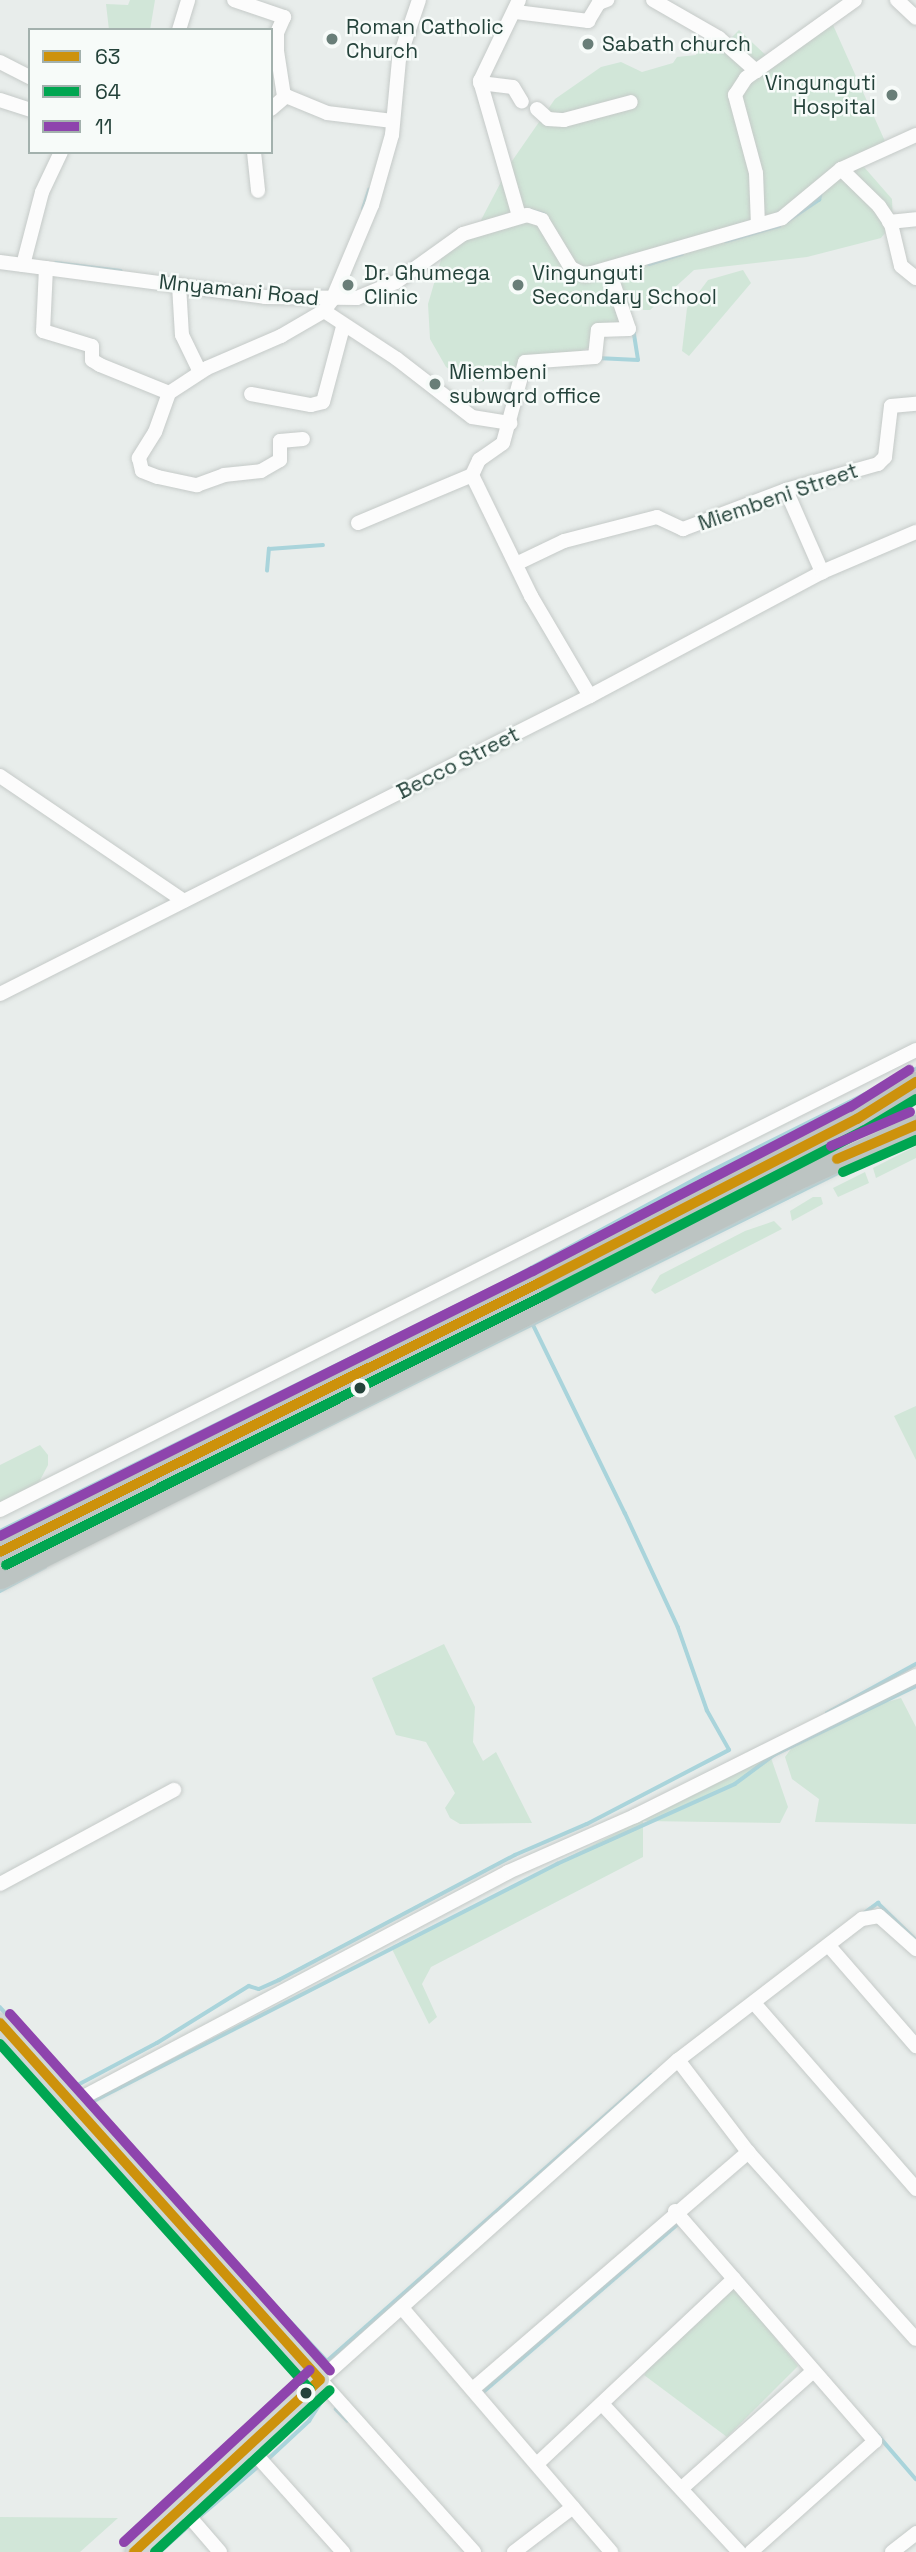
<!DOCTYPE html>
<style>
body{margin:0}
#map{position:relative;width:916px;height:2552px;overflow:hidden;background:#e8edeb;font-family:"Space Grotesk",sans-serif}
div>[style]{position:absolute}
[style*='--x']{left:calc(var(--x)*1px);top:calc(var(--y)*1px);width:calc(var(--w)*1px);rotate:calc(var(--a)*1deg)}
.green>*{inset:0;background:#d1e6d8}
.stream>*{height:3.5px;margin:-1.75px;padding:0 1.75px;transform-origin:1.75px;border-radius:1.75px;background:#a9d4db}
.roads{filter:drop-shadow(0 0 2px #c5cac8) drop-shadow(0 0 2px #c5cac8)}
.minor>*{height:14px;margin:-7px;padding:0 7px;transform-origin:7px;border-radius:7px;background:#fcfcfc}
.major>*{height:18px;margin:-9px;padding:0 9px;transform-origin:9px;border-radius:9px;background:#cfd7d5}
.highway>*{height:21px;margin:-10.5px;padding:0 10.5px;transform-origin:10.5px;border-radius:10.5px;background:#bcc4c2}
.bus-1>*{height:10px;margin:-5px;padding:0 5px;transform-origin:5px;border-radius:5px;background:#cd920c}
.bus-2>*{height:10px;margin:-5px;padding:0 5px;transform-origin:5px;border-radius:5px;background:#00a651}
.bus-3>*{height:10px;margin:-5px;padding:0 5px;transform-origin:5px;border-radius:5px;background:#8e44ad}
.dots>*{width:19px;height:19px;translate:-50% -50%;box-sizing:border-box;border:4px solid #f7fbf9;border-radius:50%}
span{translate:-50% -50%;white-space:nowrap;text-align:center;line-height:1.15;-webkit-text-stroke:5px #f7fbf9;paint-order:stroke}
.poi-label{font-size:21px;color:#24423a}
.left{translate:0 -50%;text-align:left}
.right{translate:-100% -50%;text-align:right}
.street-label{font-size:21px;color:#24423a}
.legend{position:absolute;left:28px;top:28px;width:245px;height:126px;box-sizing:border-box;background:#f7fbf9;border:2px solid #a3b1ad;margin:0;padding:9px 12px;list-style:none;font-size:21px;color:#24423a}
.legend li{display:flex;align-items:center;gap:14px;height:35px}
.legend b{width:35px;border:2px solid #a3b1ad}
</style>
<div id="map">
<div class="green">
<i style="clip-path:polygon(130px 0,155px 0,150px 30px,109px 30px,106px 4px,128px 5px)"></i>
<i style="clip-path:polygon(833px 25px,888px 148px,857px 159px,892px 199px,893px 223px,881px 238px,807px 257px,694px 270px,650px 310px,643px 310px,643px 296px,628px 316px,595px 345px,525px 375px,496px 382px,467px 380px,446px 367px,430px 339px,428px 304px,445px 246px,480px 222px,512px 161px,555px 99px,601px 67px,621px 62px,642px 72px,673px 63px,677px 57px,696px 55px,707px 34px,728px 41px,739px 30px,772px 61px)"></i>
<i style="clip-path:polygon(743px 270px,751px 283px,689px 356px,682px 351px,687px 308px,708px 280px)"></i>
<i style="clip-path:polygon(916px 1146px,916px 1158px,876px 1178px,873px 1168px)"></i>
<i style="clip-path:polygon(865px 1172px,869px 1183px,838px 1197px,833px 1188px)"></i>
<i style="clip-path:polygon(813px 1197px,821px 1197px,823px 1204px,792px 1221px,790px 1211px)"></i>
<i style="clip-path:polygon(774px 1221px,782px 1229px,655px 1294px,651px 1290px,660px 1275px,745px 1231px)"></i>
<i style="clip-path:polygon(916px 1406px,916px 1460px,894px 1416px)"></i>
<i style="clip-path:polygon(40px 1445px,48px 1455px,48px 1465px,37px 1486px,0 1505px,0 1465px)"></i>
<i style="clip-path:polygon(444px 1644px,475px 1707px,473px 1742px,483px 1761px,496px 1752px,532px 1823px,460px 1824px,450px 1818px,445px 1808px,455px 1793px,426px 1742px,396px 1735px,372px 1678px)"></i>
<i style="clip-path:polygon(901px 1698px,916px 1727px,916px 1824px,815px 1822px,819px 1799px,792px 1779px,785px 1757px,796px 1742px,859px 1710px)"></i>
<i style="clip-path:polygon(770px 1755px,788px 1807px,780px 1823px,643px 1821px,643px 1857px,431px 1967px,422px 1984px,437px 2017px,429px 2024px,391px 1947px)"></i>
<i style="clip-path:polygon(733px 2285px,798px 2366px,727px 2437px,644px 2375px,683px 2321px)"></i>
<i style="clip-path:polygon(0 2517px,118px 2518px,80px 2552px,0 2552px)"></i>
</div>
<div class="stream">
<i style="--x:363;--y:209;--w:20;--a:-72"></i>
<i style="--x:528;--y:210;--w:16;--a:15"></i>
<i style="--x:786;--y:222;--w:40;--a:-34"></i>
<i style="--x:819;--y:200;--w:8;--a:-76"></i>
<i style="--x:726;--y:241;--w:55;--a:-15.8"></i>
<i style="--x:56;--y:263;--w:65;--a:7"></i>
<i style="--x:649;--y:264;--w:34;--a:-17"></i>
<i style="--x:597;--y:358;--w:41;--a:2.8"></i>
<i style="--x:638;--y:360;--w:31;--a:-99"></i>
<i style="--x:267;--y:571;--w:22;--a:-85"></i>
<i style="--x:269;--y:549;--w:54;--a:-4.2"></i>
<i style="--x:281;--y:1449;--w:651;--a:-26.37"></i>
<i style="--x:0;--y:1531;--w:563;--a:-26.25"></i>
<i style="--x:505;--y:1282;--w:225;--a:-28.4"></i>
<i style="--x:703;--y:1175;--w:238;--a:-26.5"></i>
<i style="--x:0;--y:1591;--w:51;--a:-28.1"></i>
<i style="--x:827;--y:1713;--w:102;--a:-28.8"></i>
<i style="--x:863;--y:1914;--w:19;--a:-36"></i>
<i style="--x:878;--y:1903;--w:53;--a:44.2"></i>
<i style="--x:0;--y:2007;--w:117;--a:48.1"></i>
<i style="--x:0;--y:2042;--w:69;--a:44.4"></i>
<i style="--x:72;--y:2088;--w:96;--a:-27.9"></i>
<i style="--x:157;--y:2043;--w:108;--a:-31.8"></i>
<i style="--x:249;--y:1986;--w:10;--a:17"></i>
<i style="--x:259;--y:1989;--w:22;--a:-24"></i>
<i style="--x:279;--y:1980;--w:267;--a:-27.9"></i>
<i style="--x:515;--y:1855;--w:78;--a:-23.3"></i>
<i style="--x:587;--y:1824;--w:160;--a:-27.5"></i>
<i style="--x:729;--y:1750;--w:45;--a:-119.4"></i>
<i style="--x:707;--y:1711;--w:88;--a:-109.3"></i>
<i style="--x:678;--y:1628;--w:126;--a:-114.9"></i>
<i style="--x:625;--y:1514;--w:210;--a:-116"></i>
<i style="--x:85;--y:2102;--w:354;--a:46.9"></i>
<i style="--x:327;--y:2361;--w:432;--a:-41.4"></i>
<i style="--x:88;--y:2104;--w:527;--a:-27.1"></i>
<i style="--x:557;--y:1864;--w:195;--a:-24.2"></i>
<i style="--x:735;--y:1784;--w:49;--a:-36.6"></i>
<i style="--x:774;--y:1755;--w:158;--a:-25.9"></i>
<i style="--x:294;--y:2364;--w:11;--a:52"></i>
<i style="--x:301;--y:2373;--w:20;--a:105"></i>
<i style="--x:481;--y:2394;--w:262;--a:-40.8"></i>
<i style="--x:336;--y:2409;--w:16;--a:45"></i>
<i style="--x:878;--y:2435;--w:58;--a:49.2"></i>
<i style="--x:266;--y:2461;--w:59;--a:-42.9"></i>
<i style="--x:309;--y:2421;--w:31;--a:-57"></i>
<i style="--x:197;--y:2519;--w:83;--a:-40.6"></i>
<i style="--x:160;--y:2552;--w:42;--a:-42.1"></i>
</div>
<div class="roads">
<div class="minor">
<i style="--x:234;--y:0;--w:53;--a:18.8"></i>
<i style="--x:284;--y:17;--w:17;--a:114"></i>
<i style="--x:277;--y:33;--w:18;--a:90"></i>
<i style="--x:277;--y:51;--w:46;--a:81.2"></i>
<i style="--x:653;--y:0;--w:76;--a:29.9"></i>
<i style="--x:719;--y:38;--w:50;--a:41.7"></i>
<i style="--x:897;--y:0;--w:26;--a:43"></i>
<i style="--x:516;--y:12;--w:73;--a:7.1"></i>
<i style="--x:588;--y:21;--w:21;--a:-59"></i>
<i style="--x:599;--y:3;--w:9;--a:-21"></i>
<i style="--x:179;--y:30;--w:31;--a:-73"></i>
<i style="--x:0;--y:62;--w:34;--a:27"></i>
<i style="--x:480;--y:83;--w:33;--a:7"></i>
<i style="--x:513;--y:87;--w:17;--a:59"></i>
<i style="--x:0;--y:100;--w:32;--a:18"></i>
<i style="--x:271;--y:109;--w:20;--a:-41"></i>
<i style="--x:286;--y:96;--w:44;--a:22.5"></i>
<i style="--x:327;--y:113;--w:66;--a:6.9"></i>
<i style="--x:537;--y:109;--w:15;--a:42"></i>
<i style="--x:548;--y:119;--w:16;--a:4"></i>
<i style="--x:564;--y:120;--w:69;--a:-15"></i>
<i style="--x:254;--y:152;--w:39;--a:84"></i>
<i style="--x:841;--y:169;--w:53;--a:44.2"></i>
<i style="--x:879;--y:206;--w:22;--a:56"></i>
<i style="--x:891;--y:224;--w:43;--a:76.6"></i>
<i style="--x:901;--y:266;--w:19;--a:39"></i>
<i style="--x:519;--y:216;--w:141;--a:-106.1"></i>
<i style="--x:480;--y:81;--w:90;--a:-64.3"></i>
<i style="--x:889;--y:222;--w:27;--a:-6"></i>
<i style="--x:758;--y:225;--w:52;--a:-92.2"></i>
<i style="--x:756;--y:173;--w:81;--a:-105.1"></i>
<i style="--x:735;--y:95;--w:20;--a:-57"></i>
<i style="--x:746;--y:78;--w:134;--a:-35.6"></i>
<i style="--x:0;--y:262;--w:267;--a:7.5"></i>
<i style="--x:265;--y:297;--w:92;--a:0.6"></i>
<i style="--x:357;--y:298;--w:42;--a:-22.3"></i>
<i style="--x:396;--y:282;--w:82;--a:-35.6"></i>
<i style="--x:463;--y:234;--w:67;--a:-16.5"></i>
<i style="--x:527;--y:215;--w:16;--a:18"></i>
<i style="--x:542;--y:220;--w:56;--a:58.9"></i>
<i style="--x:571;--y:268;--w:16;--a:27"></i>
<i style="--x:585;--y:275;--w:205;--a:-16.1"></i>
<i style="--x:782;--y:218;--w:77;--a:-39.7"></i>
<i style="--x:841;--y:169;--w:82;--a:-24.4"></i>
<i style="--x:23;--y:265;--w:75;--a:-75.4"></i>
<i style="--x:42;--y:192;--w:44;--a:-64.6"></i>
<i style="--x:46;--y:268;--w:63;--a:92.7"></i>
<i style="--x:43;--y:331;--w:51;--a:17"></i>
<i style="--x:92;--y:346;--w:14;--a:90"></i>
<i style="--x:92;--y:360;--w:9;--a:32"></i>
<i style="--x:100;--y:365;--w:74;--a:22.1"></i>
<i style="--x:179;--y:285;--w:50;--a:86.6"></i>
<i style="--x:182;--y:335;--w:41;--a:64.1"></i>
<i style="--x:324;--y:311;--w:87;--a:33.3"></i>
<i style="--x:397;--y:359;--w:95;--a:37.7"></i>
<i style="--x:472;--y:417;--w:39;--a:9"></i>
<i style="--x:169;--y:393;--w:45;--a:-33.3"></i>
<i style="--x:207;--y:368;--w:81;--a:-23.4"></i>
<i style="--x:281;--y:336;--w:50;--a:-30.2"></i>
<i style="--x:324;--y:311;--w:14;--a:-54"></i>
<i style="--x:332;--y:300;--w:103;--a:-67.2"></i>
<i style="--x:372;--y:205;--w:73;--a:-74.1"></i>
<i style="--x:392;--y:135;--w:76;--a:-84.7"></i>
<i style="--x:399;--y:59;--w:62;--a:-71.3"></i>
<i style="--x:169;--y:393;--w:41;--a:109.7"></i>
<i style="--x:155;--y:432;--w:31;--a:122"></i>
<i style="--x:139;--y:458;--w:13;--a:77"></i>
<i style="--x:142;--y:471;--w:17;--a:21"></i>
<i style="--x:158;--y:477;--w:40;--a:12"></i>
<i style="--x:197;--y:485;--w:29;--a:-20"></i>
<i style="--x:224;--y:475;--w:37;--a:-6"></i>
<i style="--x:261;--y:471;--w:22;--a:-30"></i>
<i style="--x:280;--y:460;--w:19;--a:-90"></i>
<i style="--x:280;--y:441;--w:23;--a:-5"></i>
<i style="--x:251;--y:394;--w:61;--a:10.4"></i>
<i style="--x:311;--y:405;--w:12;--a:-14"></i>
<i style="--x:323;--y:402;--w:78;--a:-75.1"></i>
<i style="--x:472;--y:475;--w:17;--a:-65"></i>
<i style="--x:479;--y:460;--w:29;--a:-35"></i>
<i style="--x:503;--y:443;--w:84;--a:-74.8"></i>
<i style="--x:525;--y:362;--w:70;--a:-4.1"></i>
<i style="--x:595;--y:357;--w:27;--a:-84"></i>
<i style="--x:598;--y:330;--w:31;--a:-2"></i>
<i style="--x:629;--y:329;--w:61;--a:-109"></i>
<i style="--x:472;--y:475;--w:135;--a:64"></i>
<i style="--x:531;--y:596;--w:116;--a:59.5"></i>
<i style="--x:786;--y:490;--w:90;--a:66.3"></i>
<i style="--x:358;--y:523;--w:124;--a:-22.8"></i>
<i style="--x:518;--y:563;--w:51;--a:-25.6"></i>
<i style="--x:564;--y:541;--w:96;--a:-14.5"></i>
<i style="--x:657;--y:517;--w:29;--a:25"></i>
<i style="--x:683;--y:529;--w:110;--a:-20.7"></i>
<i style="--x:786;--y:490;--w:96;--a:-15.8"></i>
<i style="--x:878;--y:464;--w:10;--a:-45"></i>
<i style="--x:885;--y:457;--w:51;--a:-83.3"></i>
<i style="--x:891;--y:406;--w:25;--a:-5"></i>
<i style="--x:0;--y:776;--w:222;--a:34.2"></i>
<i style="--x:0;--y:994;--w:661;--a:-26.8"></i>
<i style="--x:590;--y:696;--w:263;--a:-28.1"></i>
<i style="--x:822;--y:572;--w:102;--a:-23.1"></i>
<i style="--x:0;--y:1510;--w:1025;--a:-26.67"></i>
<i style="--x:0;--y:1884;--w:198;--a:-28.4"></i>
<i style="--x:829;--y:1946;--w:133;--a:49"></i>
<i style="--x:754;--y:2003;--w:247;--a:48.9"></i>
<i style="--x:678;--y:2060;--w:116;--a:52.7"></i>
<i style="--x:748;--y:2152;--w:251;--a:48.1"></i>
<i style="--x:74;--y:2102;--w:491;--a:-27.9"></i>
<i style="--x:508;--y:1872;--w:139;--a:-23.8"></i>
<i style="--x:635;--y:1816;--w:314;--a:-26.5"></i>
<i style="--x:675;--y:2211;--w:305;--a:49"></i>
<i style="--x:875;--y:2441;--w:166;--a:138.2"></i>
<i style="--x:403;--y:2309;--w:320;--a:49.4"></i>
<i style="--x:474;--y:2388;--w:362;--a:-40.7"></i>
<i style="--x:604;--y:2406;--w:199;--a:47.2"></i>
<i style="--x:250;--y:2448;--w:140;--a:48.2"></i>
<i style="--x:538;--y:2463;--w:269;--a:-43.2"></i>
<i style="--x:682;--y:2488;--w:174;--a:-41.7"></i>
<i style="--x:182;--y:2508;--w:58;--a:49.2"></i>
<i style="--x:474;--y:2552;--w:231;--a:-131.8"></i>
<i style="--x:320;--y:2380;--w:480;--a:-41.8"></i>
<i style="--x:678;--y:2060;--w:232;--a:-37.5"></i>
<i style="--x:862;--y:1919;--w:17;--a:-10"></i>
<i style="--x:879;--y:1916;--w:50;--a:41.7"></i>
<i style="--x:514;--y:2552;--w:74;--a:-37.3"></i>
<i style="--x:892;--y:2552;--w:31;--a:-38"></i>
</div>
<div class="major">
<i style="--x:0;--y:2023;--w:479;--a:48.1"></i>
<i style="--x:320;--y:2380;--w:253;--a:137.2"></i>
</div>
<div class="highway">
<i style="--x:0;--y:1552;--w:602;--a:-26.52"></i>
<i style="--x:539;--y:1283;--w:358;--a:-27.3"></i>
<i style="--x:857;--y:1119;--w:70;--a:-32.1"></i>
<i style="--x:0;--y:1578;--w:889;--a:-26.59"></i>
<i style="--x:795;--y:1180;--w:133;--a:-24.4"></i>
</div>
</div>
<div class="bus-1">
<i style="--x:837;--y:1159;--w:86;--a:-23.3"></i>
<i style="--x:0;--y:1552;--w:602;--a:-26.52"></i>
<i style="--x:539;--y:1283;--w:358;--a:-27.3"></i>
<i style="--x:857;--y:1119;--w:70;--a:-32.1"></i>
<i style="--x:0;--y:2023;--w:479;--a:48.1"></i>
<i style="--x:134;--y:2552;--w:253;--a:-42.8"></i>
</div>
<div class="bus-2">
<i style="--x:843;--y:1172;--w:80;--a:-23.7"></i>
<i style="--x:6;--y:1565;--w:603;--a:-26.61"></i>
<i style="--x:545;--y:1295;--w:358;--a:-27.3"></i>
<i style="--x:863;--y:1131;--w:62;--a:-31.1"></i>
<i style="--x:0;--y:2044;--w:464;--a:48.1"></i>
<i style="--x:155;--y:2552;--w:238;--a:-42.8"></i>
</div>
<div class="bus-3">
<i style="--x:831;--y:1146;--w:86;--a:-23.3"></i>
<i style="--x:0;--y:1536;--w:595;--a:-26.44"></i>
<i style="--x:533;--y:1271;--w:357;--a:-27.4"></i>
<i style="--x:850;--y:1107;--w:70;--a:-32.1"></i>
<i style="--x:10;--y:2014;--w:479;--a:48.1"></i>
<i style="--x:124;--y:2542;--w:253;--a:-42.8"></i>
</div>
<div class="dots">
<i style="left:332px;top:39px;background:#697e78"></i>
<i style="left:588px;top:44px;background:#697e78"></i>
<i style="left:892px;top:95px;background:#697e78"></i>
<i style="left:348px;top:285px;background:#697e78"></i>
<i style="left:518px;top:285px;background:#697e78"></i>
<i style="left:435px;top:384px;background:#697e78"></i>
<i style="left:360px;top:1388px;background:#24423a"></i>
<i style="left:306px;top:2393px;background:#24423a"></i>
</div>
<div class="poi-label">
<span class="left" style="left:346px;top:39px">Roman Catholic<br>Church</span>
<span class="left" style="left:602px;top:44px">Sabath church</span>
<span class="right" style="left:876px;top:95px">Vingunguti<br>Hospital</span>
<span class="left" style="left:364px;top:285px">Dr. Ghumega<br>Clinic</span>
<span class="left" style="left:532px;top:285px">Vingunguti<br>Secondary School</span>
<span class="left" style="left:449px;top:384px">Miembeni<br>subwqrd office</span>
</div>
<div class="street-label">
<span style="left:239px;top:290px;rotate:6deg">Mnyamani Road</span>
<span style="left:778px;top:497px;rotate:-19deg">Miembeni Street</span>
<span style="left:458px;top:763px;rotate:-27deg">Becco Street</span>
</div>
<ul class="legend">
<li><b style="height:9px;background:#cd920c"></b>63</li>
<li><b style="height:9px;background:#00a651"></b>64</li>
<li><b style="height:9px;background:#8e44ad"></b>11</li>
</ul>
</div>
